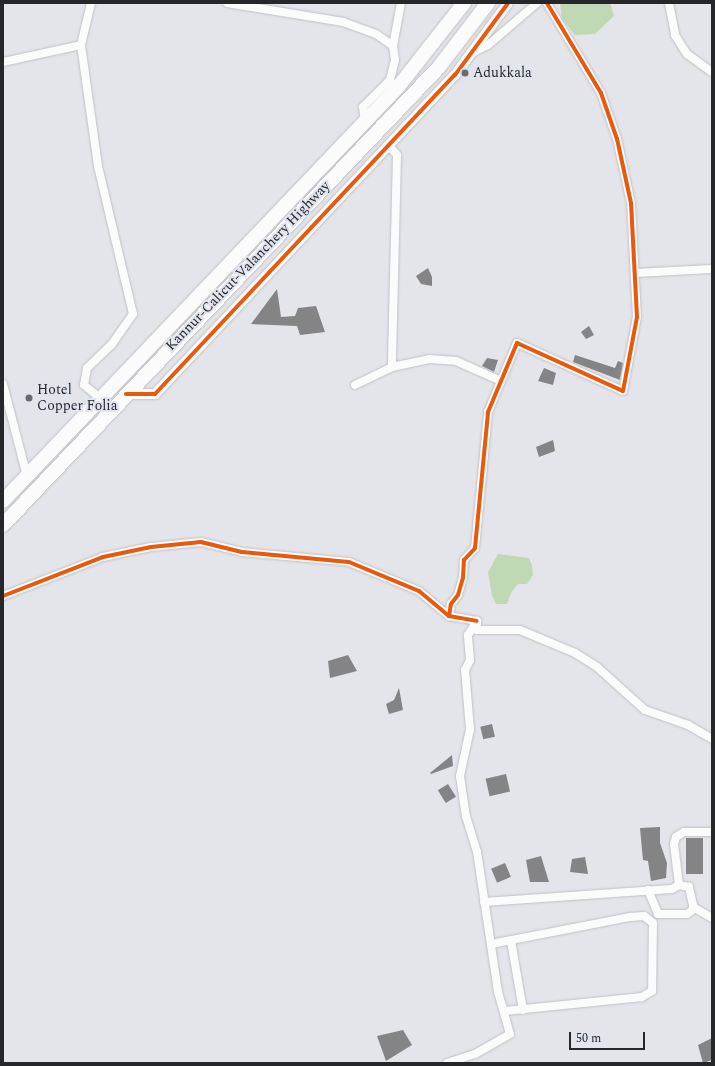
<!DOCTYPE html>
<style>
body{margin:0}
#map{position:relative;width:715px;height:1066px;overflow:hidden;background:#e4e5ea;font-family:Spectral,serif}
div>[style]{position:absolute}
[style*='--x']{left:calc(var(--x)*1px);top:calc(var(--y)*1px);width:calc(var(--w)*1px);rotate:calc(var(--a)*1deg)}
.green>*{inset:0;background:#c0d9b4}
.building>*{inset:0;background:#848487;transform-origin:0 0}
.roads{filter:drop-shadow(0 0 1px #bfc1c5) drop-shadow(0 0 1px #bfc1c5)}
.minor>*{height:8px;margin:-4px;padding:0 4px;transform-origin:4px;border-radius:4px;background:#fbfbfc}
.tertiary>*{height:10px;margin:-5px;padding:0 5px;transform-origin:5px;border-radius:5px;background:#fbfbfc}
.trunk>*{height:14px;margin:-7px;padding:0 7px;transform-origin:7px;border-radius:7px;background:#fbfbfc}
.cycleway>*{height:4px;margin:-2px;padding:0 2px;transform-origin:2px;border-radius:2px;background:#e8590c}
.dots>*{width:11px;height:11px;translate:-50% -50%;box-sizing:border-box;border:2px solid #e0e4ee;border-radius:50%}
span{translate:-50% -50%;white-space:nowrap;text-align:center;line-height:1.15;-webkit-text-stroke:4px #e0e4ee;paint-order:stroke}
.poi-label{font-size:14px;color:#25272a}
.left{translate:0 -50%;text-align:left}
.street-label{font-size:14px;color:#25272a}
.frame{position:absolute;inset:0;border:4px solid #25272a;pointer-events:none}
.scale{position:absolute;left:569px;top:1032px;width:76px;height:18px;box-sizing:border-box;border:2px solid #25272a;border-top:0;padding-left:5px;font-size:12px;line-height:14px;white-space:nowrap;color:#25272a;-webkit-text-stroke:3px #e0e4ee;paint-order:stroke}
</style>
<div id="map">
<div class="green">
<i style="clip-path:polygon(560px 3px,610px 3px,614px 16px,595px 34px,575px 35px,562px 19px)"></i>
<i style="clip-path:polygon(498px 554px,529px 558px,532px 565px,533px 575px,527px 584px,518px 584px,512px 591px,507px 604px,496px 604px,492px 596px,488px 572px)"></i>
</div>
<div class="building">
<i style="clip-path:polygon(428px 268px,432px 277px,432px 286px,421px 284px,416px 276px)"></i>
<i style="clip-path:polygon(277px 289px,281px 317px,295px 316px,298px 308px,316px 306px,325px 332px,300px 335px,297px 326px,251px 324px)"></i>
<i style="clip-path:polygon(589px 326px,594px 335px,586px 339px,581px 332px)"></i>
<i style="clip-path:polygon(575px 355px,615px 368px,618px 361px,623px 363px,620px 380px,573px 362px)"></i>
<i style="clip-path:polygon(487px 358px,498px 360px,494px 372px,482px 366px)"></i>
<i style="clip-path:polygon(544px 368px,556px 373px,553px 385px,538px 381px)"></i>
<i style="clip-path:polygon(553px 440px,555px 451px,539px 457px,536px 447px)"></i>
<i style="clip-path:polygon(348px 655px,357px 671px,330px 678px,328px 661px)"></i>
<i style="clip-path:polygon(399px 688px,403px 710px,389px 714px,386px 704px,394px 700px)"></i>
<i style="left:492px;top:724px;width:13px;height:12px;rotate:77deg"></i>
<i style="clip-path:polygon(452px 755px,453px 766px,431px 774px,430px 773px)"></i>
<i style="left:506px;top:774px;width:18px;height:21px;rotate:77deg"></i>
<i style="left:448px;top:784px;width:15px;height:12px;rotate:58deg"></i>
<i style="clip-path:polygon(660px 827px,660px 843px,667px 863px,666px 878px,651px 881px,648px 861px,643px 860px,640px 828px)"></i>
<i style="left:686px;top:838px;width:17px;height:36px"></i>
<i style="clip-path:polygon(541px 856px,549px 882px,530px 882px,526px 860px)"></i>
<i style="clip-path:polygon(585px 857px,588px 874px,570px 872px,572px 859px)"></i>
<i style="left:505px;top:863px;width:15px;height:15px;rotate:67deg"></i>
<i style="clip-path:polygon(403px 1030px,412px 1045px,386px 1061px,377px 1036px)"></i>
<i style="clip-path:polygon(712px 1038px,712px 1060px,703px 1063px,698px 1045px)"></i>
</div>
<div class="roads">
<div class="minor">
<i style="--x:91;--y:3;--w:43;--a:103.4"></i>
<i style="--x:81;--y:45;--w:122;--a:82"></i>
<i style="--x:98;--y:166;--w:152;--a:76.7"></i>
<i style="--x:133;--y:314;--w:38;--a:125"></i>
<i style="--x:111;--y:345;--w:33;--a:136"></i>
<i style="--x:87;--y:368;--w:17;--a:100"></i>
<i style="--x:84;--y:385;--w:19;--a:39"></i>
<i style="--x:227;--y:3;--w:118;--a:9.3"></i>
<i style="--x:343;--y:22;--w:35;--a:20"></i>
<i style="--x:376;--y:34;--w:21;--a:35"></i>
<i style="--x:393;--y:46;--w:14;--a:82"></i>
<i style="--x:395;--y:60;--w:21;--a:104"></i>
<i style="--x:390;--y:80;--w:38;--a:135"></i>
<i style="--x:363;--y:107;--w:14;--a:82"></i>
<i style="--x:669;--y:3;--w:33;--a:79"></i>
<i style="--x:675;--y:35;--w:22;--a:58"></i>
<i style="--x:687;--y:54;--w:31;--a:36"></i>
<i style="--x:393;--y:46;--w:44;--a:-79.5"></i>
<i style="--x:472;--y:53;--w:18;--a:-27"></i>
<i style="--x:488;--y:45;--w:65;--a:-40.6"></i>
<i style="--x:3;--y:62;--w:80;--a:-12.3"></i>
<i style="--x:389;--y:146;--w:12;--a:48"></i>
<i style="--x:397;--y:155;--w:212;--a:91.4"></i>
<i style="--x:635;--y:273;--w:77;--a:-3"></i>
<i style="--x:3;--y:384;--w:95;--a:75.4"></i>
<i style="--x:355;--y:385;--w:41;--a:-25.9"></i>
<i style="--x:392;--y:367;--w:38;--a:-12"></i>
<i style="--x:429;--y:359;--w:27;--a:4"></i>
<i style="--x:456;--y:361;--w:49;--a:24"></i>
<i style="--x:3;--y:596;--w:107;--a:-21.3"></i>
<i style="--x:103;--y:557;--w:49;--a:-11.8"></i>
<i style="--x:151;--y:547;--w:50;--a:-5.7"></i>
<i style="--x:201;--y:542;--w:42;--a:13.7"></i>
<i style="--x:242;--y:552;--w:107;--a:5.3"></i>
<i style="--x:349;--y:562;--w:76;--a:22.5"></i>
<i style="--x:419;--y:591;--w:39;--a:40"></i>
<i style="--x:449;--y:616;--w:28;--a:10"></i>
<i style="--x:449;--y:616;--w:12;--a:-81"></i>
<i style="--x:451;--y:604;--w:11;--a:-52"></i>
<i style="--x:458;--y:595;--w:18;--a:-74"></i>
<i style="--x:463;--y:578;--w:18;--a:-87"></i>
<i style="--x:464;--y:560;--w:16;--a:-47"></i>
<i style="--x:475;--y:548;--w:137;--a:-84.5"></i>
<i style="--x:488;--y:412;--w:75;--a:-67.2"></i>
<i style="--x:517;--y:343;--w:116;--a:24.4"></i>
<i style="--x:623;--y:391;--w:75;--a:-79.3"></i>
<i style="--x:637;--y:317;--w:114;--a:-93"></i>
<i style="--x:631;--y:203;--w:66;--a:-102.3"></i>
<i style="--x:617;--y:139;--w:49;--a:-109.2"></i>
<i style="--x:601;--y:93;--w:105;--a:-121"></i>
<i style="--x:477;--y:621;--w:9;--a:90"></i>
<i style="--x:477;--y:630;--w:43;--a:0"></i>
<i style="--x:520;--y:630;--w:60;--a:22.7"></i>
<i style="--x:575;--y:653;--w:26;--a:32"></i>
<i style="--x:597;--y:667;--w:64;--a:41.9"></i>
<i style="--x:645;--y:710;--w:46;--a:19.2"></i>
<i style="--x:688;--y:725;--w:28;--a:30"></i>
<i style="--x:648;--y:890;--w:26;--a:67"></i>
<i style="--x:658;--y:914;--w:29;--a:0"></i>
<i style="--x:687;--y:914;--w:9;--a:-36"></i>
<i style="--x:694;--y:909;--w:23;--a:-103"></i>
<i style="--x:689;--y:887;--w:10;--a:-169"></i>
<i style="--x:484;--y:902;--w:188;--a:-4"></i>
<i style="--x:672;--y:889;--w:8;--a:-30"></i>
<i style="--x:679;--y:885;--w:41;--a:-97"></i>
<i style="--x:674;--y:844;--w:7;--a:-74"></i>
<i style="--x:676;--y:837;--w:9;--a:-32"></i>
<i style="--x:684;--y:832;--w:28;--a:0"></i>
<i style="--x:693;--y:907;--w:22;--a:30"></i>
<i style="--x:511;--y:941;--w:70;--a:80.1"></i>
<i style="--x:491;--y:944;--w:142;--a:-11"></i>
<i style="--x:630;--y:917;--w:14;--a:-4"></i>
<i style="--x:644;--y:916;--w:11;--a:38"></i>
<i style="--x:653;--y:923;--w:68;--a:90.8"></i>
<i style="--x:652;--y:991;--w:12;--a:149"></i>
<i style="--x:642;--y:997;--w:138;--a:174.2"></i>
<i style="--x:447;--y:1063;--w:29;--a:-18"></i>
<i style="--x:475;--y:1054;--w:40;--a:-29.7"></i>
<i style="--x:510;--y:1034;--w:44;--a:-105.9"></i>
<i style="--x:498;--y:992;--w:142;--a:-98.5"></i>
<i style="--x:477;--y:852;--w:37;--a:-107"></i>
<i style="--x:466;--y:817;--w:41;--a:-98.3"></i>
<i style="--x:460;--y:776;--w:48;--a:-78"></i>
<i style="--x:470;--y:729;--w:59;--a:-94.8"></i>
<i style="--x:465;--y:670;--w:11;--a:-63"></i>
<i style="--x:470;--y:660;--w:25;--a:-95"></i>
<i style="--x:468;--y:635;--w:17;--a:-57"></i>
</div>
<div class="tertiary">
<i style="--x:126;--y:394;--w:29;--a:0"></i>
<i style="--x:155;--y:394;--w:438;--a:-46.8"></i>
<i style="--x:455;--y:75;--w:89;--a:-53.6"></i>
</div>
<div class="trunk">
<i style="--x:3;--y:501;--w:572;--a:-46.35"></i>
<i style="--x:398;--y:87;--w:107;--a:-51.8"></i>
<i style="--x:3;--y:525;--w:632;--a:-46.41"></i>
<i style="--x:439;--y:67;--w:81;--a:-52.6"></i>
</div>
</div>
<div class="cycleway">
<i style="--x:126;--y:394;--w:29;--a:0"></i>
<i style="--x:155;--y:394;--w:438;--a:-46.8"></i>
<i style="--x:455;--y:75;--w:89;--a:-53.6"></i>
<i style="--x:3;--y:596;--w:107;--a:-21.3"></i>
<i style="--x:103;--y:557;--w:49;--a:-11.8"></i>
<i style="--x:151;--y:547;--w:50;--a:-5.7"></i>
<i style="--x:201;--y:542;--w:42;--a:13.7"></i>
<i style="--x:242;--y:552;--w:107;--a:5.3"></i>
<i style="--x:349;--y:562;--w:76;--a:22.5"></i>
<i style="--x:419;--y:591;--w:39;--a:40"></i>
<i style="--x:449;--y:616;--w:28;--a:10"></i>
<i style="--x:449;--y:616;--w:12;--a:-81"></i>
<i style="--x:451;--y:604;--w:11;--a:-52"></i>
<i style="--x:458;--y:595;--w:18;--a:-74"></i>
<i style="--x:463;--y:578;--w:18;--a:-87"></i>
<i style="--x:464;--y:560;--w:16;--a:-47"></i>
<i style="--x:475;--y:548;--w:137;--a:-84.5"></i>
<i style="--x:488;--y:412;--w:75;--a:-67.2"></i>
<i style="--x:517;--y:343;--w:116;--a:24.4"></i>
<i style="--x:623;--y:391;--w:75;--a:-79.3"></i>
<i style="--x:637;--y:317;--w:114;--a:-93"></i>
<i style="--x:631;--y:203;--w:66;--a:-102.3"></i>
<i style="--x:617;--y:139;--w:49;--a:-109.2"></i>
<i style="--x:601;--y:93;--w:105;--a:-121"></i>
</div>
<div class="dots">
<i style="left:465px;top:73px;background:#686a6d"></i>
<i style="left:29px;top:398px;background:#686a6d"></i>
</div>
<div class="poi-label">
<span class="left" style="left:473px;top:73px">Adukkala</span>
<span class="left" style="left:37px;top:398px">Hotel<br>Copper Folia</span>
</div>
<div class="street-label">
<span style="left:248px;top:266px;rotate:-46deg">Kannur-Calicut-Valanchery Highway</span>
</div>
<div class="frame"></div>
<div class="scale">50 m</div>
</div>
